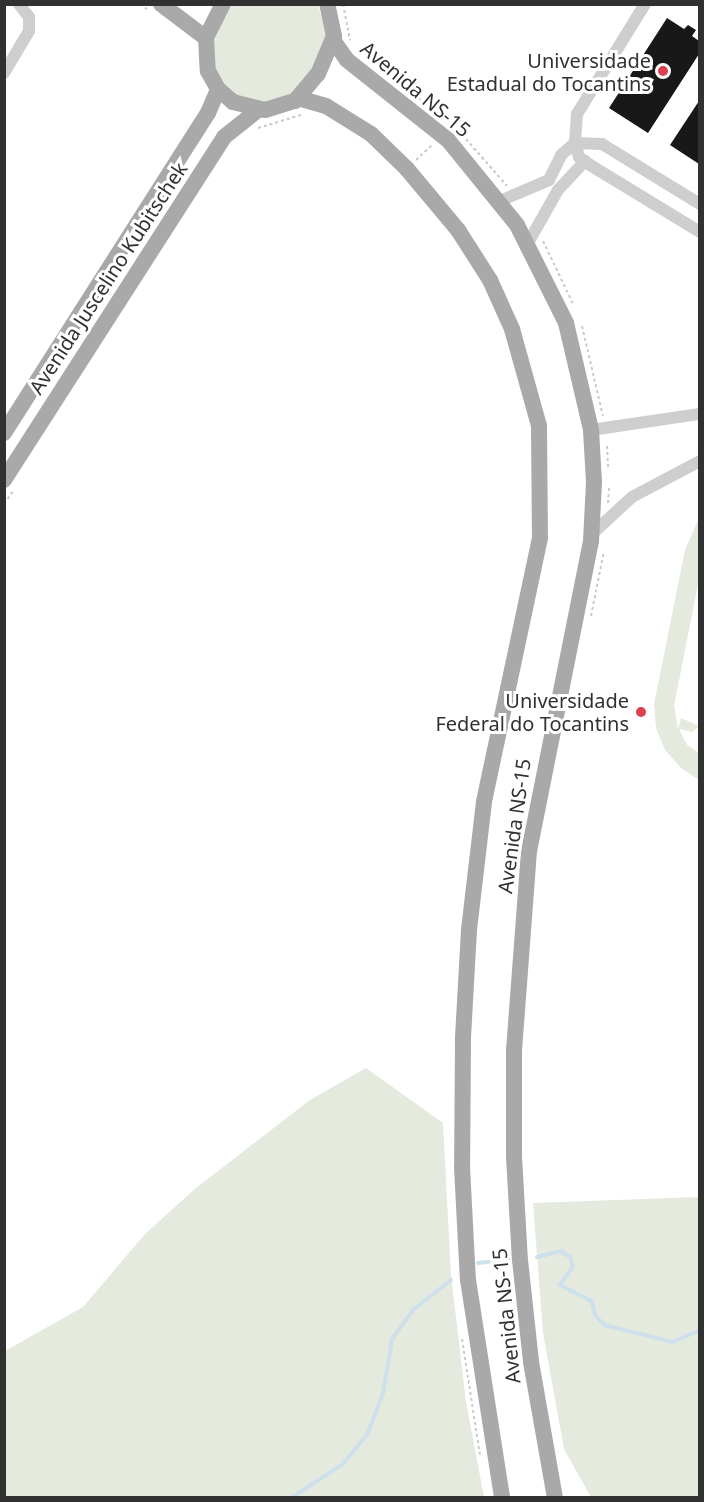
<!DOCTYPE html>
<style>
body{margin:0}
#map{position:relative;width:704px;height:1502px;overflow:hidden;background:#fff;font-family:"Noto Sans",sans-serif}
div>[style]{position:absolute}
[style*='--x']{left:calc(var(--x)*1px);top:calc(var(--y)*1px);width:calc(var(--w)*1px);rotate:calc(var(--a)*1deg)}
.green>*{inset:0;background:#e4eadd}
.stream>*{height:4px;margin:-2px;padding:0 2px;transform-origin:2px;border-radius:2px;background:#cee0eb}
.building>*{inset:0;background:#181818}
.path>*{height:2px;margin-top:-1px;transform-origin:0;background:repeating-linear-gradient(90deg,#cbcbcb 0 3px,transparent 0 6px)}
.minor>*{height:12px;margin:-6px;padding:0 6px;transform-origin:6px;border-radius:6px;background:#cecece}
.major>*{height:16px;margin:-8px;padding:0 8px;transform-origin:8px;border-radius:8px;background:#a9a9a9}
.dots>*{width:16px;height:16px;translate:-50% -50%;box-sizing:border-box;border:3px solid #fff;border-radius:50%}
span{translate:-50% -50%;white-space:nowrap;text-align:center;line-height:1.15;-webkit-text-stroke:6px #fff;paint-order:stroke}
.poi-label{font-size:20px;color:#313131}
.right{translate:-100% -50%;text-align:right}
.street-label{font-size:20px;color:#313131}
.frame{position:absolute;inset:0;border:6px solid #313131;pointer-events:none}
</style>
<div id="map">
<div class="green">
<i style="clip-path:polygon(232px 5px,318px 5px,327px 35px,316px 64px,293px 94px,265px 104px,242px 99px,223px 85px,215px 71px,213px 39px)"></i>
<i style="clip-path:polygon(699px 518px,699px 579px,674px 706px,678px 729px,681px 718px,699px 726px,692px 732px,679px 729px,687px 745px,699px 753px,699px 780px,681px 768px,665px 750px,656px 728px,654px 704px,685px 550px)"></i>
<i style="clip-path:polygon(366px 1068px,443px 1123px,451px 1275px,466px 1402px,484px 1497px,5px 1497px,5px 1351px,83px 1307px,145px 1234px,196px 1188px,310px 1100px)"></i>
<i style="clip-path:polygon(699px 1197px,699px 1497px,591px 1497px,564px 1449px,543px 1333px,533px 1203px)"></i>
</div>
<div class="stream">
<i style="--x:537;--y:1257;--w:25;--a:-14"></i>
<i style="--x:561;--y:1251;--w:11;--a:34"></i>
<i style="--x:570;--y:1257;--w:9;--a:72"></i>
<i style="--x:573;--y:1266;--w:23;--a:124"></i>
<i style="--x:560;--y:1285;--w:36;--a:27"></i>
<i style="--x:592;--y:1301;--w:14;--a:78"></i>
<i style="--x:595;--y:1315;--w:13;--a:48"></i>
<i style="--x:604;--y:1325;--w:71;--a:13.8"></i>
<i style="--x:673;--y:1342;--w:30;--a:-24"></i>
<i style="--x:478;--y:1263;--w:31;--a:-6"></i>
<i style="--x:291;--y:1498;--w:62;--a:-33.2"></i>
<i style="--x:343;--y:1464;--w:40;--a:-51"></i>
<i style="--x:368;--y:1433;--w:43;--a:-69.4"></i>
<i style="--x:383;--y:1393;--w:55;--a:-80.5"></i>
<i style="--x:392;--y:1339;--w:37;--a:-54"></i>
<i style="--x:414;--y:1309;--w:47;--a:-38.1"></i>
</div>
<div class="building">
<i style="clip-path:polygon(667px 18px,684px 29px,688px 25px,696px 30px,692px 36px,699px 41px,699px 54px,648px 133px,609px 108px)"></i>
<i style="clip-path:polygon(699px 101px,699px 164px,670px 145px)"></i>
</div>
<div class="path">
<i style="--x:140;--y:4;--w:9;--a:36"></i>
<i style="--x:343;--y:4;--w:37;--a:79"></i>
<i style="--x:376;--y:64;--w:96;--a:38.7"></i>
<i style="--x:258;--y:128;--w:48;--a:-16.9"></i>
<i style="--x:466;--y:139;--w:62;--a:48.9"></i>
<i style="--x:416;--y:160;--w:22;--a:-43"></i>
<i style="--x:543;--y:241;--w:72;--a:64.5"></i>
<i style="--x:582;--y:326;--w:92;--a:76.9"></i>
<i style="--x:607;--y:446;--w:21;--a:87"></i>
<i style="--x:608;--y:503;--w:15;--a:-86"></i>
<i style="--x:4;--y:504;--w:16;--a:-55"></i>
<i style="--x:591;--y:616;--w:66;--a:-78.7"></i>
<i style="--x:462;--y:1339;--w:117;--a:81.2"></i>
</div>
<div class="minor">
<i style="--x:645;--y:4;--w:129;--a:121.7"></i>
<i style="--x:577;--y:114;--w:29;--a:94"></i>
<i style="--x:575;--y:143;--w:15;--a:74"></i>
<i style="--x:579;--y:157;--w:14;--a:36"></i>
<i style="--x:590;--y:165;--w:129;--a:31.3"></i>
<i style="--x:4;--y:73;--w:49;--a:-59.2"></i>
<i style="--x:29;--y:31;--w:14;--a:-90"></i>
<i style="--x:29;--y:17;--w:16;--a:-128"></i>
<i style="--x:500;--y:201;--w:53;--a:-23.2"></i>
<i style="--x:549;--y:180;--w:28;--a:-64"></i>
<i style="--x:561;--y:155;--w:18;--a:-41"></i>
<i style="--x:575;--y:143;--w:27;--a:2"></i>
<i style="--x:602;--y:144;--w:115;--a:31.5"></i>
<i style="--x:528;--y:243;--w:61;--a:-60.5"></i>
<i style="--x:558;--y:190;--w:40;--a:-47"></i>
<i style="--x:591;--y:430;--w:110;--a:-8.4"></i>
<i style="--x:592;--y:534;--w:54;--a:-42.8"></i>
<i style="--x:632;--y:497;--w:77;--a:-27.9"></i>
</div>
<div class="major">
<i style="--x:161;--y:4;--w:56;--a:37.1"></i>
<i style="--x:223;--y:4;--w:38;--a:117"></i>
<i style="--x:206;--y:38;--w:33;--a:87"></i>
<i style="--x:208;--y:71;--w:21;--a:61"></i>
<i style="--x:218;--y:89;--w:20;--a:41"></i>
<i style="--x:233;--y:102;--w:33;--a:14"></i>
<i style="--x:265;--y:110;--w:31;--a:-17"></i>
<i style="--x:295;--y:101;--w:35;--a:-50"></i>
<i style="--x:318;--y:74;--w:41;--a:-67.2"></i>
<i style="--x:334;--y:36;--w:33;--a:-102"></i>
<i style="--x:333;--y:40;--w:24;--a:55"></i>
<i style="--x:347;--y:60;--w:129;--a:38.4"></i>
<i style="--x:448;--y:140;--w:109;--a:50.9"></i>
<i style="--x:517;--y:225;--w:110;--a:63.4"></i>
<i style="--x:566;--y:323;--w:110;--a:76.8"></i>
<i style="--x:591;--y:430;--w:52;--a:86.7"></i>
<i style="--x:594;--y:482;--w:59;--a:92.9"></i>
<i style="--x:591;--y:541;--w:316;--a:101.3"></i>
<i style="--x:529;--y:851;--w:200;--a:94.3"></i>
<i style="--x:514;--y:1050;--w:107;--a:90"></i>
<i style="--x:514;--y:1157;--w:103;--a:86.7"></i>
<i style="--x:520;--y:1260;--w:103;--a:83.8"></i>
<i style="--x:531;--y:1362;--w:138;--a:80"></i>
<i style="--x:298;--y:98;--w:29;--a:16"></i>
<i style="--x:326;--y:106;--w:53;--a:31.9"></i>
<i style="--x:371;--y:134;--w:50;--a:44.2"></i>
<i style="--x:407;--y:169;--w:80;--a:50.1"></i>
<i style="--x:458;--y:230;--w:59;--a:57.4"></i>
<i style="--x:490;--y:280;--w:54;--a:65.8"></i>
<i style="--x:512;--y:329;--w:101;--a:74.4"></i>
<i style="--x:539;--y:426;--w:112;--a:89.5"></i>
<i style="--x:540;--y:538;--w:270;--a:102"></i>
<i style="--x:484;--y:802;--w:129;--a:96.7"></i>
<i style="--x:469;--y:930;--w:108;--a:93.2"></i>
<i style="--x:463;--y:1038;--w:129;--a:90.4"></i>
<i style="--x:462;--y:1167;--w:113;--a:87"></i>
<i style="--x:468;--y:1280;--w:221;--a:81.1"></i>
<i style="--x:4;--y:433;--w:379;--a:-57.5"></i>
<i style="--x:208;--y:113;--w:26;--a:-67"></i>
<i style="--x:4;--y:480;--w:407;--a:-57.3"></i>
<i style="--x:224;--y:137;--w:43;--a:-38.5"></i>
</div>
<div class="dots">
<i style="left:663px;top:71px;background:#dc3f4e"></i>
<i style="left:641px;top:712px;background:#dc3f4e"></i>
</div>
<div class="poi-label">
<span class="right" style="left:651px;top:72px">Universidade<br>Estadual do Tocantins</span>
<span class="right" style="left:629px;top:712px">Universidade<br>Federal do Tocantins</span>
</div>
<div class="street-label">
<span style="left:416px;top:89px;rotate:40deg">Avenida NS-15</span>
<span style="left:108px;top:278px;rotate:-57deg">Avenida Juscelino Kubitschek</span>
<span style="left:514px;top:826px;rotate:-82deg">Avenida NS-15</span>
<span style="left:506px;top:1316px;rotate:-96deg">Avenida NS-15</span>
</div>
<div class="frame"></div>
</div>
